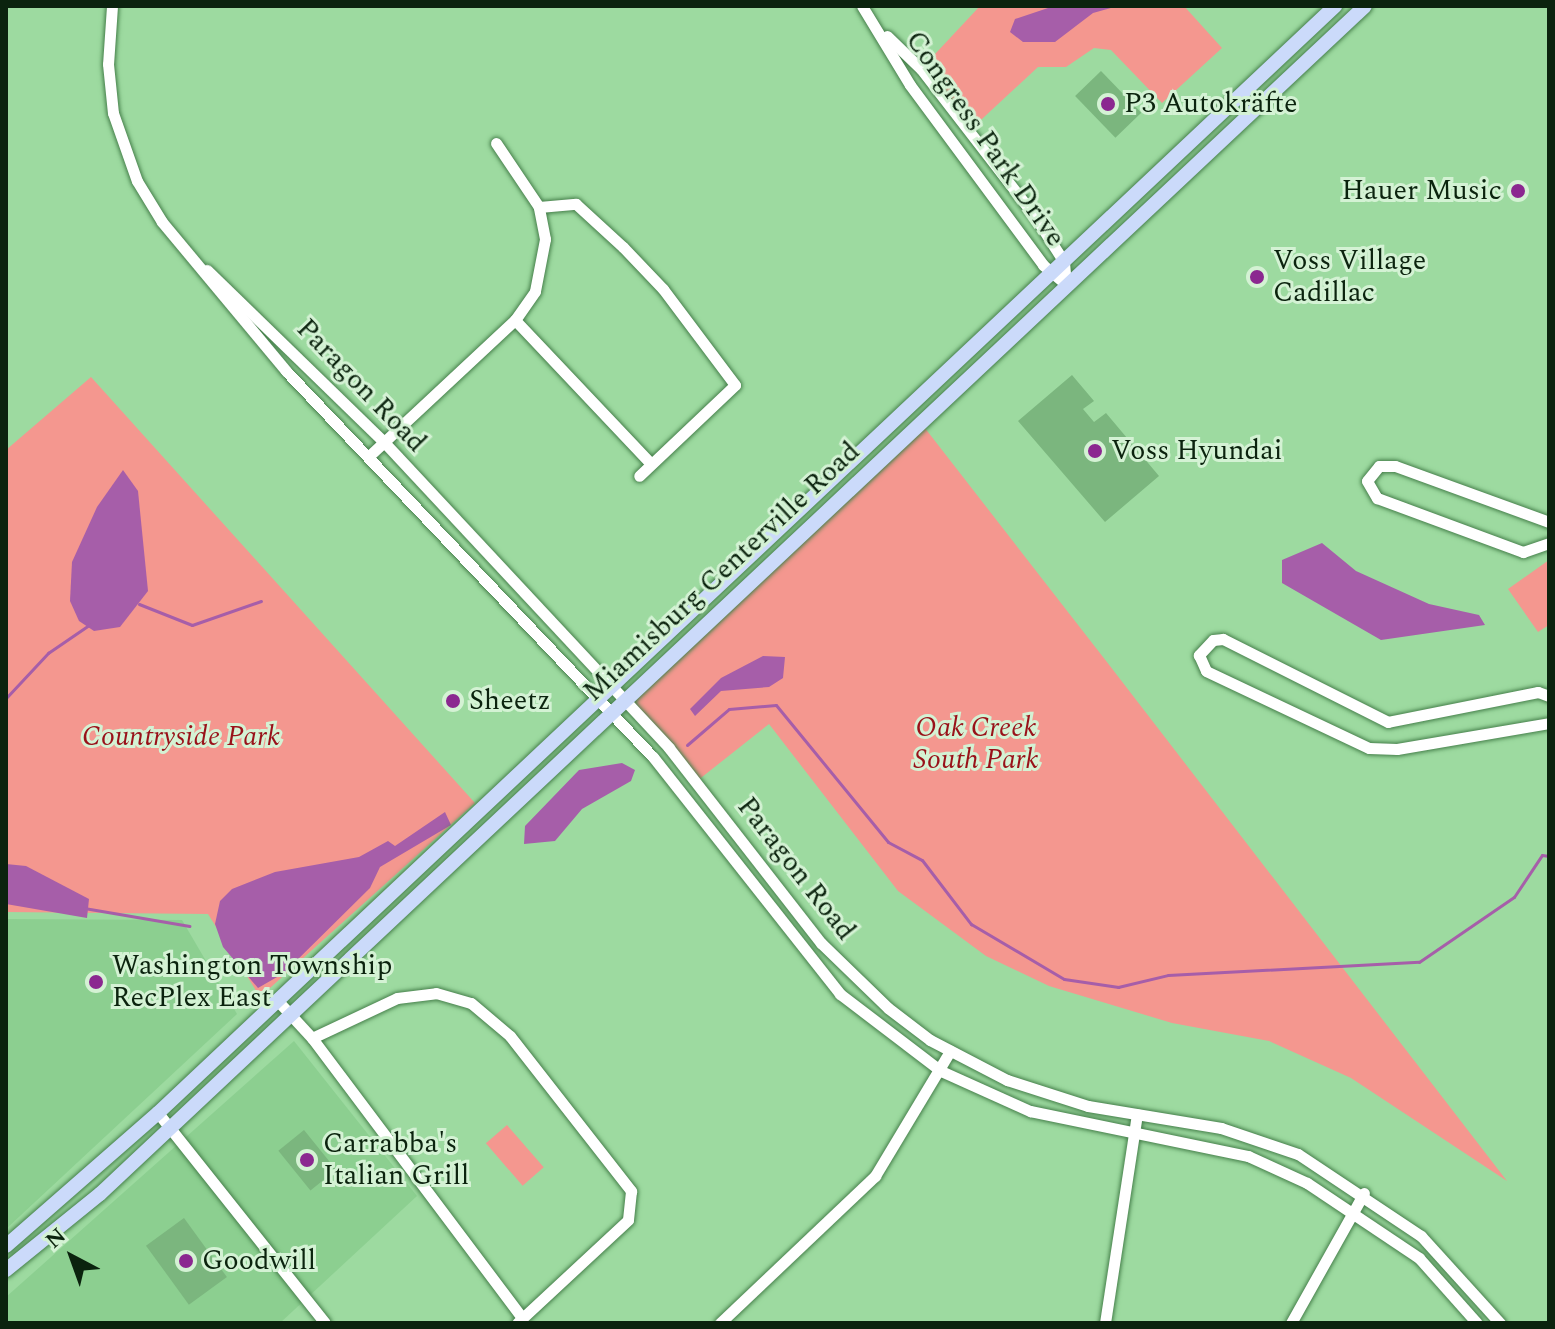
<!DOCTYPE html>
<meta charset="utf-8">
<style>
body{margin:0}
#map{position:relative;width:1555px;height:1329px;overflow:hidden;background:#9ddaa0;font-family:Spectral,serif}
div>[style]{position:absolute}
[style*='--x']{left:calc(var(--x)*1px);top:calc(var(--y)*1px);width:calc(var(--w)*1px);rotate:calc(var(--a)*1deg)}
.built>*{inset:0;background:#8ccf90}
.green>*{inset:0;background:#f4978f;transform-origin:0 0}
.water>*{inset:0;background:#a65ea9}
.stream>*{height:3px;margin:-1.5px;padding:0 1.5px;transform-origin:1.5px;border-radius:1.5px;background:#a65ea9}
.building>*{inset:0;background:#7bb67e;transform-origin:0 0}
.roads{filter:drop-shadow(0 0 2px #46804b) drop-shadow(0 0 2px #46804b)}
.minor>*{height:11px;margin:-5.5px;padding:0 5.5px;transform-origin:5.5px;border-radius:5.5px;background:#fff}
.major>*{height:14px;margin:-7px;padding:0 7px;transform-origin:7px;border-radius:7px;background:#cbdafa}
.dots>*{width:22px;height:22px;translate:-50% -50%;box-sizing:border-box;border:4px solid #d4f2d4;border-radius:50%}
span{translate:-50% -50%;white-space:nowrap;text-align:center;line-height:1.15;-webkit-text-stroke:6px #d4f2d4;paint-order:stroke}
.poi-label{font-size:28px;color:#0b230e}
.left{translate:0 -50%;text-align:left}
.right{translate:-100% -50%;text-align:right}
.street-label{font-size:28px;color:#0b230e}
.park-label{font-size:28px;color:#991119;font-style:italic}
.frame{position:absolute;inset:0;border:8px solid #0b230e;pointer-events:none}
.north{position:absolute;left:32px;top:1217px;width:80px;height:80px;-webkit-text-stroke:6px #d4f2d4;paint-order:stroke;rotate:319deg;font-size:22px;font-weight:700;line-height:32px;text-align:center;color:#0b230e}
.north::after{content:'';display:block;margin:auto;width:28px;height:36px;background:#0b230e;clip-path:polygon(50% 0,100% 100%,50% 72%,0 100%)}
</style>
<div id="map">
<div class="built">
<i style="clip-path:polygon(6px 919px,182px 920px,237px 1014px,6px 1229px)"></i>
<i style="clip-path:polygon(294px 1041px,417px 1196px,280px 1323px,6px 1323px,6px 1297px)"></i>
</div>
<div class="green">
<i style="clip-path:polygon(980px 6px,1184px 6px,1222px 48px,1162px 103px,1111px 50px,1094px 48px,1066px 67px,1038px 67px,969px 131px,921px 69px)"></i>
<i style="clip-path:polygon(91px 377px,475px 803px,260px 997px,208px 914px,6px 912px,6px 450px)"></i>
<i style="clip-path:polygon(921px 423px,1110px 666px,1507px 1181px,1351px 1078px,1269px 1041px,1172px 1023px,1049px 986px,986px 956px,898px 891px,769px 724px,697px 781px,623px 700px)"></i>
<i style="clip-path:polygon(1549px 560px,1549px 625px,1538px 632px,1508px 589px)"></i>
<i style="left:507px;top:1125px;width:56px;height:28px;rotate:49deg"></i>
</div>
<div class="water">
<i style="clip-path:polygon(1054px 6px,1118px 6px,1093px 13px,1055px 42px,1023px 42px,1010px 32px,1015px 19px)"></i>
<i style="clip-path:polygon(123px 470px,138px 491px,148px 591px,120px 627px,94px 631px,79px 621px,70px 601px,72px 562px,97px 507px)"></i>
<i style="clip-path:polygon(1322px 543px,1356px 571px,1429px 604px,1479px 615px,1485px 625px,1381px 640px,1282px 583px,1282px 560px)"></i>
<i style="clip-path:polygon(763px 656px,785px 657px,783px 678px,769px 687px,721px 691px,695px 716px,690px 709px,721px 678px)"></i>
<i style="clip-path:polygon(622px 763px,635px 770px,631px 781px,582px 809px,555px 841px,524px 844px,525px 826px,579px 770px)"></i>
<i style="clip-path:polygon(445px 812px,451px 825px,380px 867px,370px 888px,284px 973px,258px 988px,223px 947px,215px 924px,220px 901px,232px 889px,275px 872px,359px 857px,388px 841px,395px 846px)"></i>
<i style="clip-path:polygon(6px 864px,26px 866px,89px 899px,87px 918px,6px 904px)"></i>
</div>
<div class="stream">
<i style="--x:139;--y:604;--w:57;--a:21.6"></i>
<i style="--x:192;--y:625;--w:73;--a:-19.2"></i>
<i style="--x:6;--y:698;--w:62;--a:-47"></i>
<i style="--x:48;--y:653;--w:50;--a:-34.3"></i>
<i style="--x:687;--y:745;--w:55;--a:-40.6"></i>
<i style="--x:729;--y:709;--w:47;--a:-4.9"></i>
<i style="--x:776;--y:705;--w:177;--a:50.7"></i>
<i style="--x:888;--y:842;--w:38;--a:28"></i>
<i style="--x:922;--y:860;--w:81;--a:52.6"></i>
<i style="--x:971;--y:924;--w:108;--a:30.6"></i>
<i style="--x:1064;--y:979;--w:55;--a:8.4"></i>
<i style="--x:1118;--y:987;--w:51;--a:-13.5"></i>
<i style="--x:1168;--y:975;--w:251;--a:-3"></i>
<i style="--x:1419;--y:962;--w:115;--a:-34.4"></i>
<i style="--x:1514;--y:897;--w:50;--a:-56.3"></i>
<i style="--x:1542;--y:855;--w:7;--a:8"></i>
<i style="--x:84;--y:908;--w:107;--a:9.7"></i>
</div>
<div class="building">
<i style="left:1101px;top:71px;width:58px;height:36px;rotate:46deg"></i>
<i style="clip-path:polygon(1072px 375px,1094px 401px,1083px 409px,1094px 422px,1106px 413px,1159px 476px,1105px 522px,1018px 421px)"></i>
<i style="left:304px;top:1130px;width:51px;height:33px;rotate:51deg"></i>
<i style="left:184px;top:1218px;width:73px;height:47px;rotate:54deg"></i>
</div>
<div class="roads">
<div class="minor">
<i style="--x:112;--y:6;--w:58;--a:93.9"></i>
<i style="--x:108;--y:64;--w:49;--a:84.2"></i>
<i style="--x:113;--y:113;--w:72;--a:70.6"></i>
<i style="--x:137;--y:181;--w:48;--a:58.6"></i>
<i style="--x:162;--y:222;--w:194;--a:50.2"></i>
<i style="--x:286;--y:371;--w:533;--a:46.45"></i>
<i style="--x:653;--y:757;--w:302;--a:51.7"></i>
<i style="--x:840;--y:994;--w:127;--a:37.3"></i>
<i style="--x:941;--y:1071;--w:98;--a:24.2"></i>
<i style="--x:1030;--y:1111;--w:223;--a:11.7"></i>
<i style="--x:1248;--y:1156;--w:65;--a:24.6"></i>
<i style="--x:1307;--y:1183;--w:135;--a:33.8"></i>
<i style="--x:1419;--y:1258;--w:87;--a:48.3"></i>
<i style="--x:862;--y:6;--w:92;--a:58.7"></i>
<i style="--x:910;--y:85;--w:224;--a:53.5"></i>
<i style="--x:1043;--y:265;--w:30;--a:40"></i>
<i style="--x:887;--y:36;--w:47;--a:44.1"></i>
<i style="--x:921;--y:69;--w:185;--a:52.3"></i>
<i style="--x:1034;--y:215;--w:56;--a:57.4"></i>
<i style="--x:1064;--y:262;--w:22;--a:85"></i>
<i style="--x:539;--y:207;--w:37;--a:-5"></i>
<i style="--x:576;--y:204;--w:64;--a:42.5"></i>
<i style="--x:623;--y:247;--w:58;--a:46.4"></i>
<i style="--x:663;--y:289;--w:120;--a:53.1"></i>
<i style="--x:735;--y:385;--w:132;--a:136.5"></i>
<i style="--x:207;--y:270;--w:247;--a:44.2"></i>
<i style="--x:384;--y:442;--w:418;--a:47"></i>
<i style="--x:669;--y:748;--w:247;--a:52.1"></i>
<i style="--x:821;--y:943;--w:93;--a:44.1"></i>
<i style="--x:888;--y:1008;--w:53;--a:37.3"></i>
<i style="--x:930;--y:1040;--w:87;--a:27.5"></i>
<i style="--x:1007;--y:1080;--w:85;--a:17.8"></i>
<i style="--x:1088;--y:1106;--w:135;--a:9.4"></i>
<i style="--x:1221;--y:1128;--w:81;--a:18.7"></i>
<i style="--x:1298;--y:1154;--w:148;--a:33.7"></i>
<i style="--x:1421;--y:1236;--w:118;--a:47.8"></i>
<i style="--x:515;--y:320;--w:198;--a:46.6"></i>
<i style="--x:369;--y:456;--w:200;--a:-43"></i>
<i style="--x:515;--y:320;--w:35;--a:-55"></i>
<i style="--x:535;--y:291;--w:53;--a:-79.1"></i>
<i style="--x:545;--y:239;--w:33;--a:-101"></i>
<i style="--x:539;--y:207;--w:77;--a:-123.9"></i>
<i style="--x:1549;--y:522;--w:164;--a:-160"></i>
<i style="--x:1395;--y:466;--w:16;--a:180"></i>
<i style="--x:1379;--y:466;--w:19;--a:129"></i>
<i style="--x:1367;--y:481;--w:20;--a:60"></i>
<i style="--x:1377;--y:498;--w:156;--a:20.3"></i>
<i style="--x:1523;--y:552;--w:28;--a:-19"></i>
<i style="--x:1549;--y:696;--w:12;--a:-160"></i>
<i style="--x:1538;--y:692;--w:153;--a:168.7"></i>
<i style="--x:1388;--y:722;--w:185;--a:-153.3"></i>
<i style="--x:1223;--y:639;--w:10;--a:174"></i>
<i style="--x:1213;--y:640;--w:21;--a:133"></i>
<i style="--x:1199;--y:655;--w:17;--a:66"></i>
<i style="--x:1206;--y:671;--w:180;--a:25.3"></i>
<i style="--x:1369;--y:748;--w:28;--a:2"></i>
<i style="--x:1397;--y:749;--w:154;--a:-9.7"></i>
<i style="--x:277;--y:1000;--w:52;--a:47.4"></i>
<i style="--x:312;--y:1038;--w:350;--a:53.1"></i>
<i style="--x:312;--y:1038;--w:94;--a:-25.2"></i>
<i style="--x:397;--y:998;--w:39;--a:-7"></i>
<i style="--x:436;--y:993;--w:36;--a:16"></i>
<i style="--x:471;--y:1003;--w:51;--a:40.2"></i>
<i style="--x:510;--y:1036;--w:197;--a:52"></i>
<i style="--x:631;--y:1191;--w:29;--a:96"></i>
<i style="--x:628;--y:1220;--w:151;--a:137.1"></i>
<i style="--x:158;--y:1113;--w:268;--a:51.5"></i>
<i style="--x:720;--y:1323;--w:214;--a:-43.5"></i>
<i style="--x:875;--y:1176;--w:146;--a:-59"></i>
<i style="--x:1105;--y:1323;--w:211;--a:-81.3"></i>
<i style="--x:1291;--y:1323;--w:149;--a:-60.7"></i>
</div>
<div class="major">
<i style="--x:6;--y:1246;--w:202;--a:-41.2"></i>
<i style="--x:158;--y:1113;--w:1616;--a:-43.24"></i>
<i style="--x:6;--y:1270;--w:121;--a:-39"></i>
<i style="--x:100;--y:1194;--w:1735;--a:-43.2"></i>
</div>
</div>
<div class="dots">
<i style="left:1108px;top:104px;background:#8b2890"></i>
<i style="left:1518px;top:191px;background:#8b2890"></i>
<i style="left:1257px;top:277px;background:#8b2890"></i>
<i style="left:1095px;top:451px;background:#8b2890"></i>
<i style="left:453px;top:701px;background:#8b2890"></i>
<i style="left:96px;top:982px;background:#8b2890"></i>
<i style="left:307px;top:1160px;background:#8b2890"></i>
<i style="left:186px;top:1261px;background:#8b2890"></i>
</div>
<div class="poi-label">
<span class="left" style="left:1124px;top:104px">P3 Autokräfte</span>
<span class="right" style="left:1502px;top:191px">Hauer Music</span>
<span class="left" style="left:1273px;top:277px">Voss Village<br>Cadillac</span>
<span class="left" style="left:1111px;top:451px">Voss Hyundai</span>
<span class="left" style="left:469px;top:701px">Sheetz</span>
<span class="left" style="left:112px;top:982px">Washington Township<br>RecPlex East</span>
<span class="left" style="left:323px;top:1160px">Carrabba's<br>Italian Grill</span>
<span class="left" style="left:202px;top:1261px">Goodwill</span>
</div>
<div class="street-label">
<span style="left:985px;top:139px;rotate:55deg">Congress Park Drive</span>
<span style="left:361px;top:386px;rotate:46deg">Paragon Road</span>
<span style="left:722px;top:572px;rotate:-43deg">Miamisburg Centerville Road</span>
<span style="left:796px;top:869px;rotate:52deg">Paragon Road</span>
</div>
<div class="park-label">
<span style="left:976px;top:744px">Oak Creek<br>South Park</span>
<span style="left:181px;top:737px">Countryside Park</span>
</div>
<div class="frame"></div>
<div class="north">N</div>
</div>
